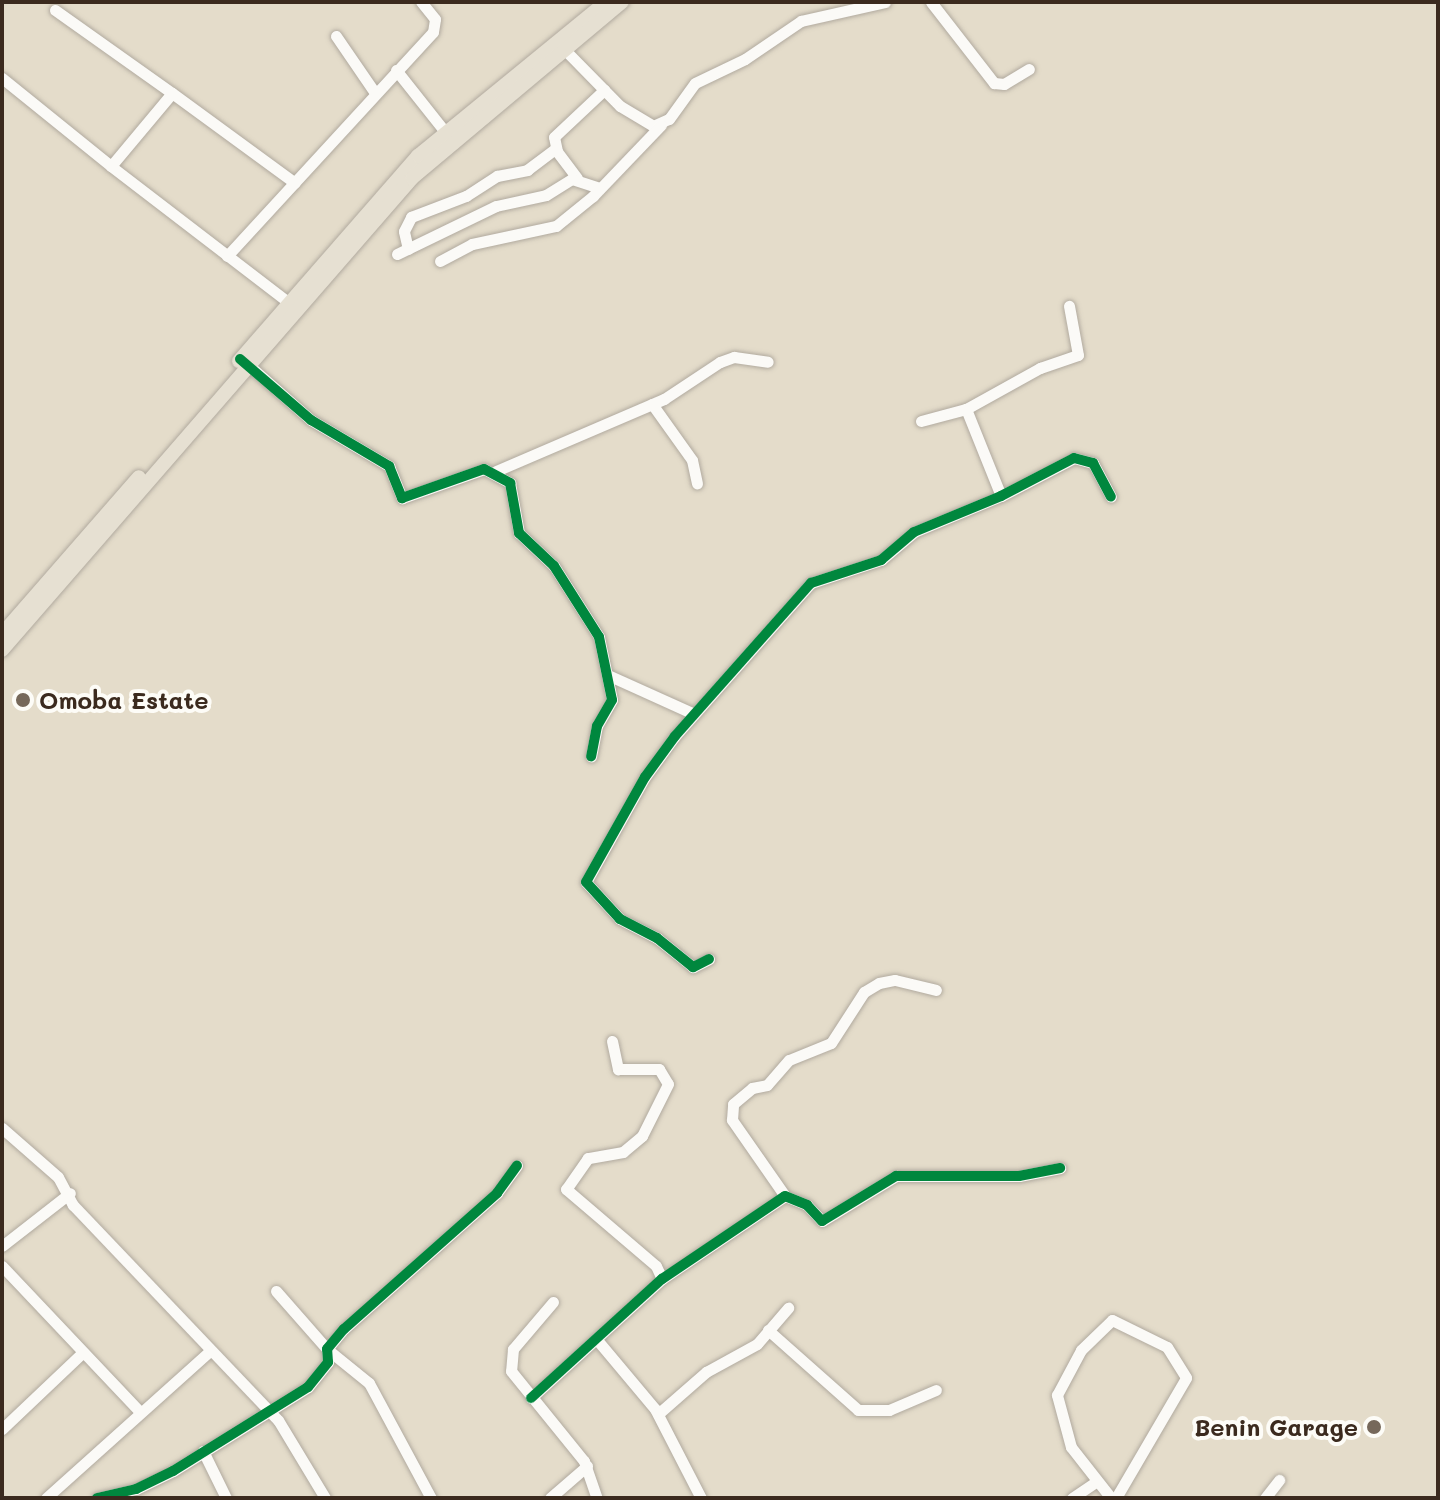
<!DOCTYPE html>
<style>
body{margin:0}
#map{position:relative;width:1440px;height:1500px;overflow:hidden;background:#e4dcca;font-family:Mali,sans-serif}
div>[style]{position:absolute}
[style*='--x']{left:calc(var(--x)*1px);top:calc(var(--y)*1px);width:calc(var(--w)*1px);rotate:calc(var(--a)*1deg)}
.roads{filter:drop-shadow(0 0 2px #b1aa9f) drop-shadow(0 0 2px #b1aa9f)}
.minor>*{height:11px;margin:-5.5px;padding:0 5.5px;transform-origin:5.5px;border-radius:5.5px;background:#fbfaf7}
.major>*{height:14px;margin:-7px;padding:0 7px;transform-origin:7px;border-radius:7px;background:#e6e0d2}
.cycleway>*{height:10px;margin:-5px;padding:0 5px;transform-origin:5px;border-radius:5px;background:#00873e}
.dots>*{width:22px;height:22px;translate:-50% -50%;box-sizing:border-box;border:4px solid #fdfcf7;border-radius:50%}
span{translate:-50% -50%;white-space:nowrap;text-align:center;line-height:1.15;-webkit-text-stroke:8px #fdfcf7;paint-order:stroke}
.poi-label{font-size:24px;color:#3b2a1e;font-weight:700}
.left{translate:0 -50%;text-align:left}
.right{translate:-100% -50%;text-align:right}
.frame{position:absolute;inset:0;border:4px solid #3b2a1e;pointer-events:none}
</style>
<div id="map">
<div class="roads">
<div class="minor">
<i style="--x:931;--y:2;--w:103;--a:52.1"></i>
<i style="--x:994;--y:83;--w:10;--a:6"></i>
<i style="--x:1004;--y:84;--w:29;--a:-31"></i>
<i style="--x:55;--y:10;--w:143;--a:35.4"></i>
<i style="--x:336;--y:36;--w:69;--a:55.6"></i>
<i style="--x:564;--y:49;--w:80;--a:45.5"></i>
<i style="--x:620;--y:106;--w:39;--a:31"></i>
<i style="--x:653;--y:126;--w:17;--a:-24"></i>
<i style="--x:669;--y:119;--w:44;--a:-54.2"></i>
<i style="--x:695;--y:83;--w:55;--a:-25.6"></i>
<i style="--x:745;--y:59;--w:68;--a:-34.2"></i>
<i style="--x:801;--y:21;--w:86;--a:-12.7"></i>
<i style="--x:396;--y:70;--w:80;--a:51.6"></i>
<i style="--x:2;--y:78;--w:140;--a:38.9"></i>
<i style="--x:577;--y:178;--w:34;--a:-127"></i>
<i style="--x:557;--y:151;--w:14;--a:-102"></i>
<i style="--x:554;--y:137;--w:69;--a:-43.2"></i>
<i style="--x:408;--y:249;--w:18;--a:-103"></i>
<i style="--x:404;--y:231;--w:16;--a:-63"></i>
<i style="--x:411;--y:217;--w:59;--a:-20.9"></i>
<i style="--x:466;--y:196;--w:37;--a:-33"></i>
<i style="--x:497;--y:176;--w:31;--a:-11"></i>
<i style="--x:527;--y:170;--w:36;--a:-37"></i>
<i style="--x:397;--y:254;--w:110;--a:-25.9"></i>
<i style="--x:496;--y:206;--w:51;--a:-12.4"></i>
<i style="--x:546;--y:195;--w:31;--a:-32"></i>
<i style="--x:572;--y:179;--w:29;--a:18"></i>
<i style="--x:227;--y:256;--w:304;--a:-47.4"></i>
<i style="--x:433;--y:32;--w:13;--a:-81"></i>
<i style="--x:435;--y:19;--w:22;--a:-129"></i>
<i style="--x:440;--y:261;--w:36;--a:-28"></i>
<i style="--x:472;--y:244;--w:86;--a:-12.1"></i>
<i style="--x:556;--y:226;--w:48;--a:-39"></i>
<i style="--x:593;--y:196;--w:98;--a:-46.2"></i>
<i style="--x:288;--y:302;--w:223;--a:-142.5"></i>
<i style="--x:111;--y:166;--w:95;--a:-50.1"></i>
<i style="--x:172;--y:93;--w:152;--a:36.2"></i>
<i style="--x:245;--y:362;--w:88;--a:41.3"></i>
<i style="--x:311;--y:420;--w:91;--a:30.5"></i>
<i style="--x:389;--y:466;--w:35;--a:68"></i>
<i style="--x:402;--y:498;--w:87;--a:-19.5"></i>
<i style="--x:484;--y:469;--w:30;--a:28"></i>
<i style="--x:510;--y:483;--w:51;--a:79.8"></i>
<i style="--x:519;--y:533;--w:48;--a:43.3"></i>
<i style="--x:554;--y:566;--w:84;--a:57.6"></i>
<i style="--x:599;--y:637;--w:64;--a:78.3"></i>
<i style="--x:612;--y:700;--w:30;--a:120"></i>
<i style="--x:597;--y:726;--w:31;--a:101"></i>
<i style="--x:652;--y:404;--w:69;--a:54.5"></i>
<i style="--x:692;--y:460;--w:24;--a:78"></i>
<i style="--x:921;--y:421;--w:47;--a:-14.9"></i>
<i style="--x:496;--y:471;--w:183;--a:-23.2"></i>
<i style="--x:664;--y:399;--w:67;--a:-33.5"></i>
<i style="--x:720;--y:362;--w:15;--a:-20"></i>
<i style="--x:734;--y:357;--w:34;--a:8"></i>
<i style="--x:1001;--y:496;--w:94;--a:-111.9"></i>
<i style="--x:966;--y:409;--w:85;--a:-29"></i>
<i style="--x:1040;--y:368;--w:40;--a:-18.9"></i>
<i style="--x:1078;--y:355;--w:50;--a:-100.4"></i>
<i style="--x:610;--y:676;--w:92;--a:24.3"></i>
<i style="--x:709;--y:959;--w:18;--a:153"></i>
<i style="--x:693;--y:967;--w:46;--a:-141.1"></i>
<i style="--x:657;--y:938;--w:42;--a:-152.8"></i>
<i style="--x:620;--y:919;--w:50;--a:-132.6"></i>
<i style="--x:586;--y:882;--w:120;--a:-60.7"></i>
<i style="--x:645;--y:777;--w:51;--a:-53.8"></i>
<i style="--x:675;--y:736;--w:205;--a:-48.4"></i>
<i style="--x:811;--y:583;--w:74;--a:-18.2"></i>
<i style="--x:881;--y:560;--w:43;--a:-40.3"></i>
<i style="--x:914;--y:532;--w:94;--a:-22.5"></i>
<i style="--x:1001;--y:496;--w:82;--a:-27.5"></i>
<i style="--x:1074;--y:458;--w:20;--a:15"></i>
<i style="--x:1093;--y:463;--w:38;--a:62"></i>
<i style="--x:612;--y:1041;--w:29;--a:78"></i>
<i style="--x:618;--y:1069;--w:41;--a:0"></i>
<i style="--x:659;--y:1069;--w:17;--a:59"></i>
<i style="--x:668;--y:1084;--w:58;--a:116.6"></i>
<i style="--x:642;--y:1136;--w:25;--a:140"></i>
<i style="--x:623;--y:1152;--w:36;--a:170"></i>
<i style="--x:588;--y:1158;--w:38;--a:125"></i>
<i style="--x:566;--y:1189;--w:118;--a:40.5"></i>
<i style="--x:656;--y:1266;--w:14;--a:65"></i>
<i style="--x:2;--y:1128;--w:74;--a:41.2"></i>
<i style="--x:58;--y:1177;--w:32;--a:62"></i>
<i style="--x:73;--y:1205;--w:297;--a:46.4"></i>
<i style="--x:278;--y:1420;--w:91;--a:58.9"></i>
<i style="--x:785;--y:1196;--w:93;--a:-124.9"></i>
<i style="--x:732;--y:1120;--w:16;--a:-86"></i>
<i style="--x:733;--y:1104;--w:25;--a:-40"></i>
<i style="--x:752;--y:1088;--w:15;--a:-11"></i>
<i style="--x:767;--y:1085;--w:33;--a:-49"></i>
<i style="--x:789;--y:1060;--w:45;--a:-22"></i>
<i style="--x:831;--y:1043;--w:61;--a:-57.1"></i>
<i style="--x:864;--y:992;--w:17;--a:-31"></i>
<i style="--x:879;--y:983;--w:16;--a:-11"></i>
<i style="--x:895;--y:980;--w:42;--a:13.7"></i>
<i style="--x:2;--y:1246;--w:86;--a:-37.9"></i>
<i style="--x:2;--y:1266;--w:201;--a:46.6"></i>
<i style="--x:276;--y:1291;--w:77;--a:48.7"></i>
<i style="--x:327;--y:1349;--w:54;--a:39"></i>
<i style="--x:369;--y:1383;--w:131;--a:61.7"></i>
<i style="--x:553;--y:1302;--w:62;--a:130.4"></i>
<i style="--x:513;--y:1349;--w:22;--a:95"></i>
<i style="--x:511;--y:1371;--w:116;--a:51"></i>
<i style="--x:584;--y:1461;--w:39;--a:71"></i>
<i style="--x:768;--y:1330;--w:120;--a:41.6"></i>
<i style="--x:858;--y:1410;--w:31;--a:0"></i>
<i style="--x:889;--y:1410;--w:51;--a:-23.1"></i>
<i style="--x:598;--y:1341;--w:89;--a:50"></i>
<i style="--x:655;--y:1409;--w:100;--a:62.7"></i>
<i style="--x:531;--y:1398;--w:177;--a:-42.3"></i>
<i style="--x:662;--y:1279;--w:148;--a:-34"></i>
<i style="--x:785;--y:1196;--w:24;--a:22"></i>
<i style="--x:807;--y:1205;--w:22;--a:47"></i>
<i style="--x:822;--y:1221;--w:87;--a:-31.3"></i>
<i style="--x:896;--y:1176;--w:123;--a:0"></i>
<i style="--x:1019;--y:1176;--w:42;--a:-11"></i>
<i style="--x:658;--y:1414;--w:64;--a:-41.2"></i>
<i style="--x:706;--y:1372;--w:58;--a:-28.8"></i>
<i style="--x:757;--y:1344;--w:48;--a:-49.3"></i>
<i style="--x:2;--y:1429;--w:109;--a:-43.5"></i>
<i style="--x:203;--y:1451;--w:52;--a:63.9"></i>
<i style="--x:46;--y:1498;--w:219;--a:-41.9"></i>
<i style="--x:97;--y:1498;--w:40;--a:-13"></i>
<i style="--x:136;--y:1489;--w:41;--a:-25.9"></i>
<i style="--x:173;--y:1471;--w:159;--a:-31.9"></i>
<i style="--x:308;--y:1387;--w:32;--a:-51"></i>
<i style="--x:328;--y:1362;--w:13;--a:-94"></i>
<i style="--x:327;--y:1349;--w:26;--a:-50"></i>
<i style="--x:344;--y:1329;--w:205;--a:-41.6"></i>
<i style="--x:497;--y:1193;--w:34;--a:-54"></i>
<i style="--x:550;--y:1498;--w:49;--a:-40.9"></i>
<i style="--x:1072;--y:1498;--w:29;--a:-34"></i>
<i style="--x:1111;--y:1498;--w:65;--a:-128.1"></i>
<i style="--x:1071;--y:1447;--w:54;--a:-105.1"></i>
<i style="--x:1057;--y:1395;--w:51;--a:-61.9"></i>
<i style="--x:1081;--y:1350;--w:43;--a:-44.1"></i>
<i style="--x:1112;--y:1320;--w:61;--a:26.1"></i>
<i style="--x:1167;--y:1347;--w:36;--a:58"></i>
<i style="--x:1186;--y:1378;--w:139;--a:120.3"></i>
<i style="--x:1265;--y:1498;--w:23;--a:-52"></i>
</div>
<div class="major">
<i style="--x:239;--y:361;--w:272;--a:-48.9"></i>
<i style="--x:418;--y:156;--w:243;--a:-39.3"></i>
<i style="--x:2;--y:634;--w:208;--a:-48.9"></i>
<i style="--x:2;--y:650;--w:625;--a:-49.02"></i>
<i style="--x:412;--y:178;--w:274;--a:-40"></i>
</div>
</div>
<div class="cycleway">
<i style="--x:240;--y:359;--w:94;--a:40.7"></i>
<i style="--x:311;--y:420;--w:91;--a:30.5"></i>
<i style="--x:389;--y:466;--w:35;--a:68"></i>
<i style="--x:402;--y:498;--w:87;--a:-19.5"></i>
<i style="--x:484;--y:469;--w:30;--a:28"></i>
<i style="--x:510;--y:483;--w:51;--a:79.8"></i>
<i style="--x:519;--y:533;--w:48;--a:43.3"></i>
<i style="--x:554;--y:566;--w:84;--a:57.6"></i>
<i style="--x:599;--y:637;--w:64;--a:78.3"></i>
<i style="--x:612;--y:700;--w:30;--a:120"></i>
<i style="--x:597;--y:726;--w:31;--a:101"></i>
<i style="--x:709;--y:959;--w:18;--a:153"></i>
<i style="--x:693;--y:967;--w:46;--a:-141.1"></i>
<i style="--x:657;--y:938;--w:42;--a:-152.8"></i>
<i style="--x:620;--y:919;--w:50;--a:-132.6"></i>
<i style="--x:586;--y:882;--w:120;--a:-60.7"></i>
<i style="--x:645;--y:777;--w:51;--a:-53.8"></i>
<i style="--x:675;--y:736;--w:205;--a:-48.4"></i>
<i style="--x:811;--y:583;--w:74;--a:-18.2"></i>
<i style="--x:881;--y:560;--w:43;--a:-40.3"></i>
<i style="--x:914;--y:532;--w:94;--a:-22.5"></i>
<i style="--x:1001;--y:496;--w:82;--a:-27.5"></i>
<i style="--x:1074;--y:458;--w:20;--a:15"></i>
<i style="--x:1093;--y:463;--w:38;--a:62"></i>
<i style="--x:531;--y:1398;--w:177;--a:-42.3"></i>
<i style="--x:662;--y:1279;--w:148;--a:-34"></i>
<i style="--x:785;--y:1196;--w:24;--a:22"></i>
<i style="--x:807;--y:1205;--w:22;--a:47"></i>
<i style="--x:822;--y:1221;--w:87;--a:-31.3"></i>
<i style="--x:896;--y:1176;--w:123;--a:0"></i>
<i style="--x:1019;--y:1176;--w:42;--a:-11"></i>
<i style="--x:97;--y:1498;--w:40;--a:-13"></i>
<i style="--x:136;--y:1489;--w:41;--a:-25.9"></i>
<i style="--x:173;--y:1471;--w:159;--a:-31.9"></i>
<i style="--x:308;--y:1387;--w:32;--a:-51"></i>
<i style="--x:328;--y:1362;--w:13;--a:-94"></i>
<i style="--x:327;--y:1349;--w:26;--a:-50"></i>
<i style="--x:344;--y:1329;--w:205;--a:-41.6"></i>
<i style="--x:497;--y:1193;--w:34;--a:-54"></i>
</div>
<div class="dots">
<i style="left:23px;top:700px;background:#76685a"></i>
<i style="left:1374px;top:1427px;background:#76685a"></i>
</div>
<div class="poi-label">
<span class="left" style="left:39px;top:700px">Omoba Estate</span>
<span class="right" style="left:1358px;top:1427px">Benin Garage</span>
</div>
<div class="frame"></div>
</div>
